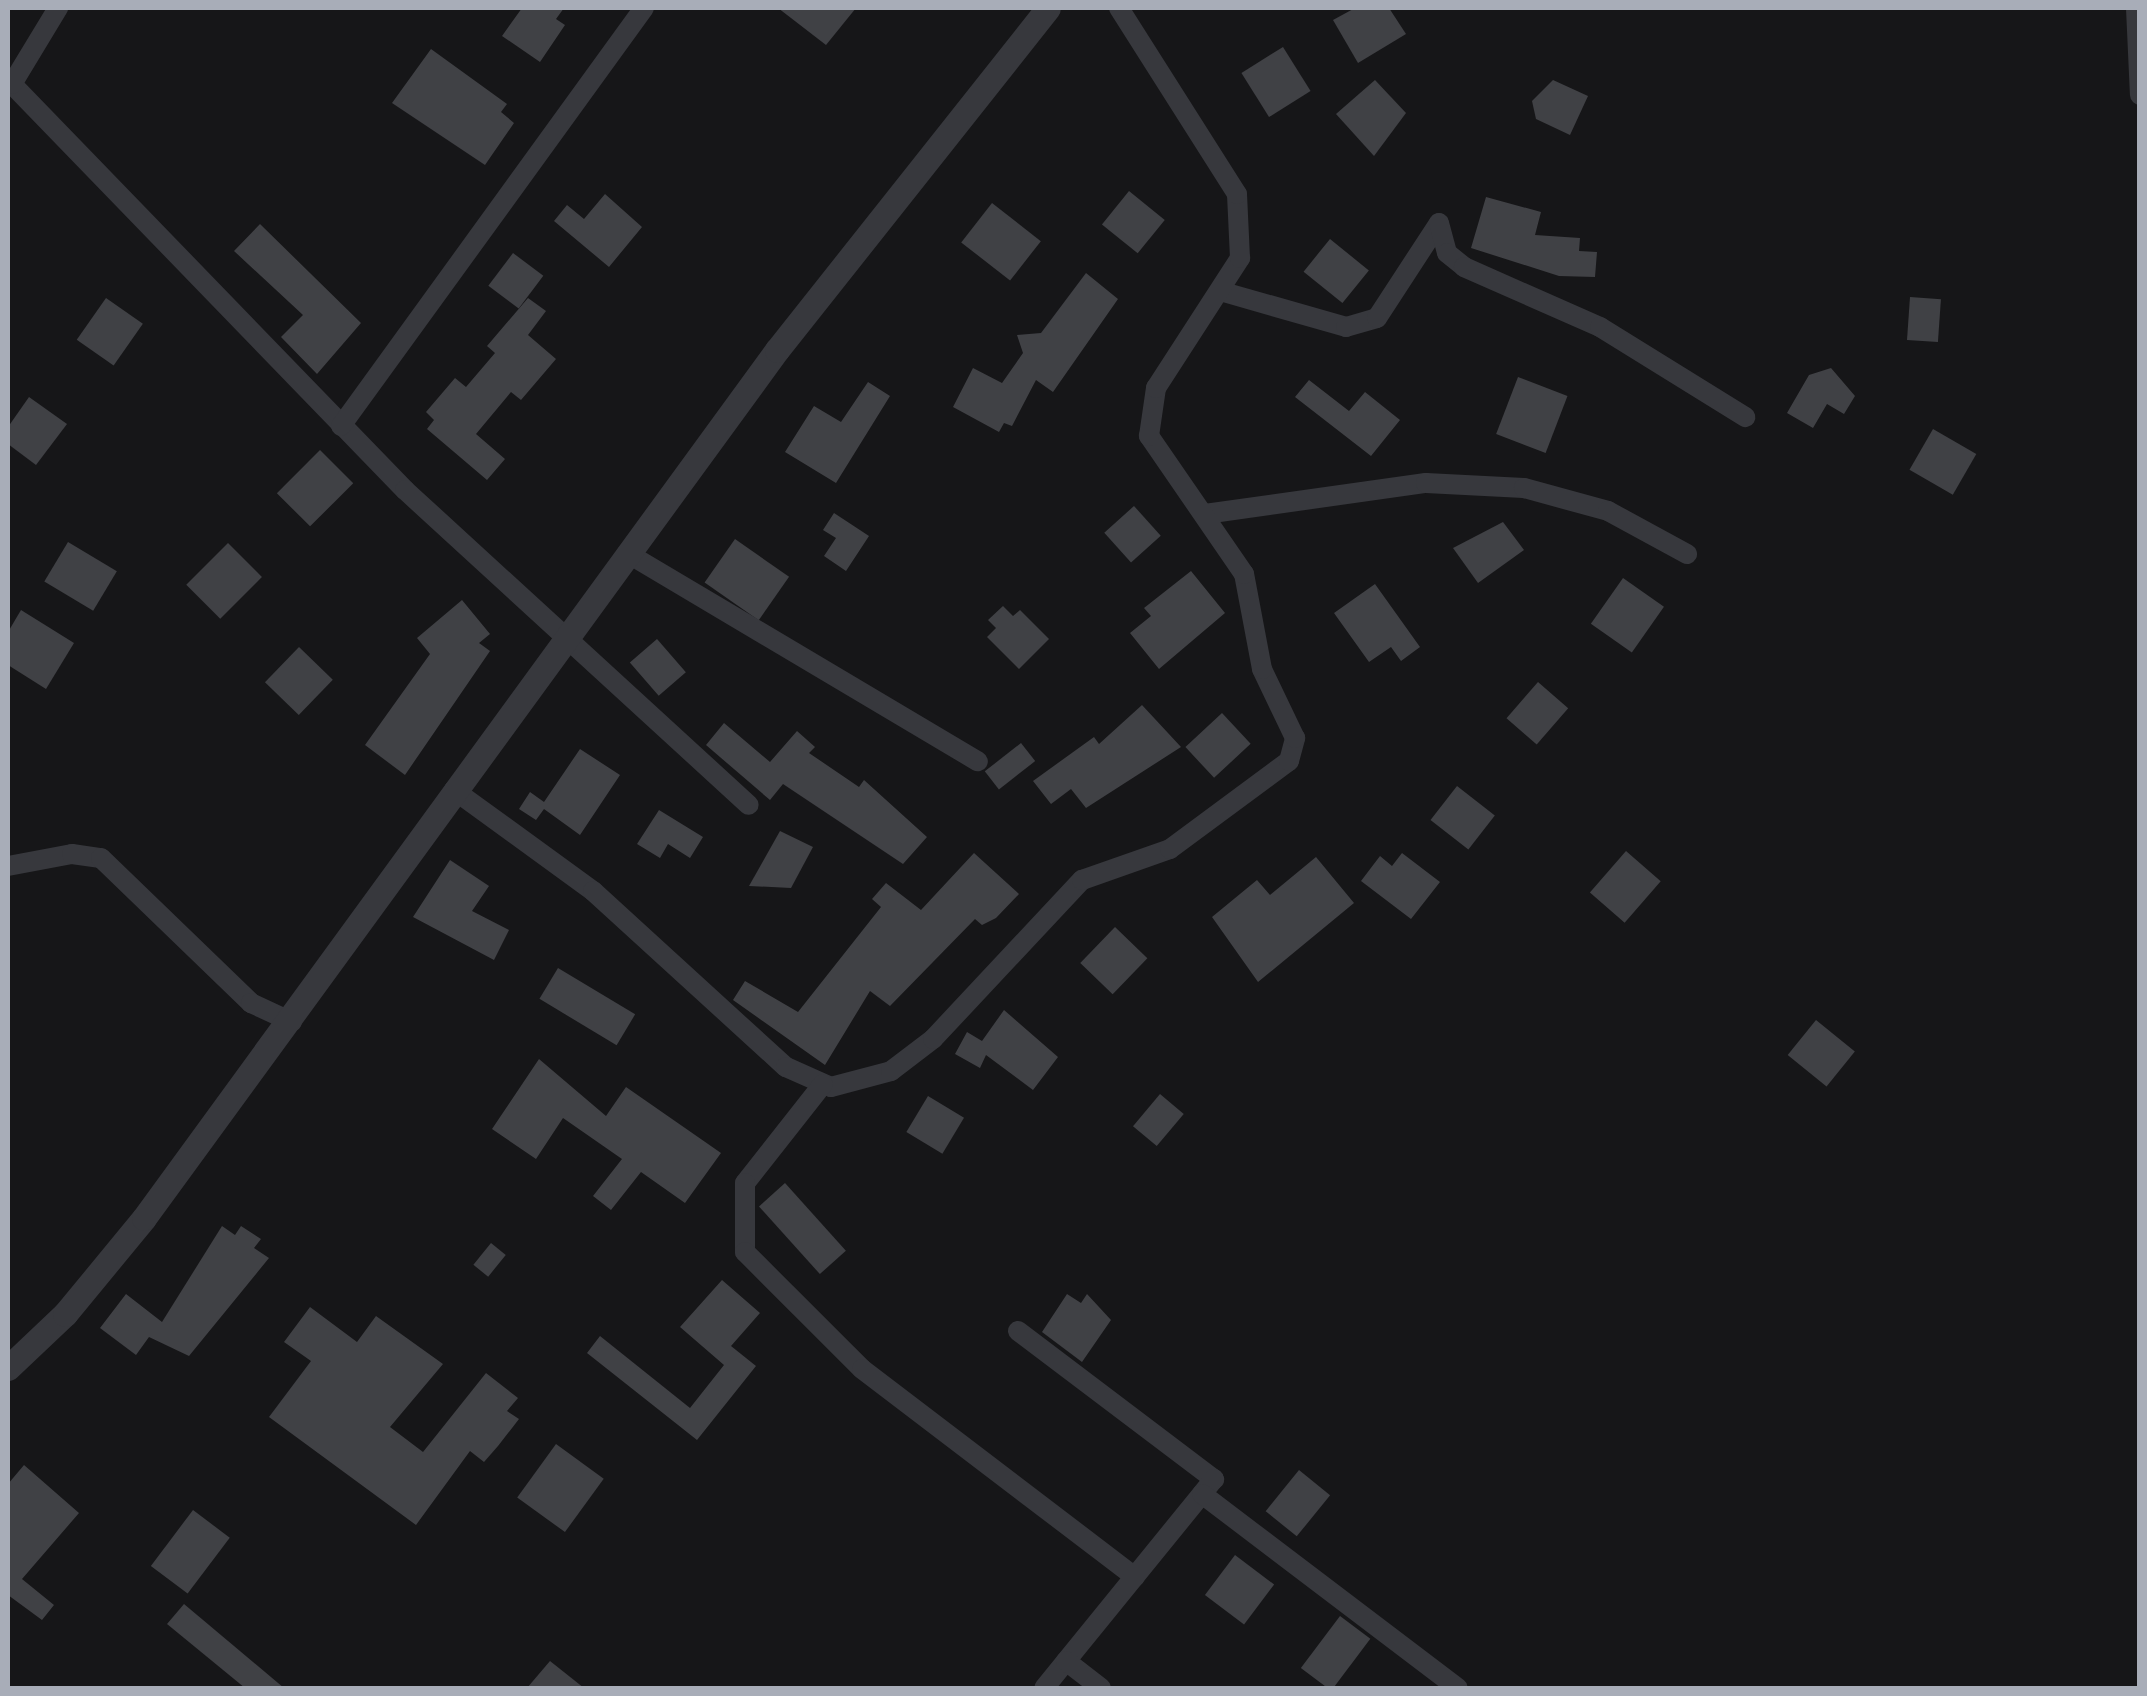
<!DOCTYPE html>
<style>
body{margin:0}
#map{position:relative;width:2147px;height:1696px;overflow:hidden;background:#161618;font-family:Roboto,sans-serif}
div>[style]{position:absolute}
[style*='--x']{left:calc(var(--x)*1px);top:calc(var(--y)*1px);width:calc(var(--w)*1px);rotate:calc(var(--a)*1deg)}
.building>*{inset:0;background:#404145;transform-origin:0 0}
.minor>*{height:20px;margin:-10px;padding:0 10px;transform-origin:10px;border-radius:10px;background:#37383d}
.tertiary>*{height:25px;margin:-12.5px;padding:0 12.5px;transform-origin:12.5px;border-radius:12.5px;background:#37383d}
span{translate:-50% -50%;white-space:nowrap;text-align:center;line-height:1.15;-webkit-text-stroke:8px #111113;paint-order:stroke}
.frame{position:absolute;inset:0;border:10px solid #a8adb8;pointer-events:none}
</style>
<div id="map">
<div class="building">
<i style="clip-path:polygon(522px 8px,564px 8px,556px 19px,565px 25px,540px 62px,502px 36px)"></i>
<i style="clip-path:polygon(778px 8px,856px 8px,826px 45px)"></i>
<i style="clip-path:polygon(1355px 8px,1389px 8px,1406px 34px,1358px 63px,1333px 20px)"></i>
<i style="left:1283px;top:47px;width:52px;height:49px;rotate:58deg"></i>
<i style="clip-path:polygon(431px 49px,507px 104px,501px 112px,514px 123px,485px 165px,392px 103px)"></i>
<i style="clip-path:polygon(1375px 80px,1406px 113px,1374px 156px,1336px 114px)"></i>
<i style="clip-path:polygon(1553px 80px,1588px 96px,1570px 135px,1536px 119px,1532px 101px)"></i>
<i style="left:1129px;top:191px;width:46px;height:43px;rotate:39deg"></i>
<i style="clip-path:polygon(605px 194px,642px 227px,609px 267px,554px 221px,567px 205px,584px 219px)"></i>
<i style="clip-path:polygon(1486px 197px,1541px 212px,1535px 235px,1580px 238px,1579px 251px,1597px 252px,1595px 277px,1559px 276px,1471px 248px)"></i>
<i style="left:992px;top:203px;width:62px;height:50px;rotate:38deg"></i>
<i style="clip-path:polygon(260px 224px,361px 323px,317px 374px,281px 337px,303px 315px,234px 251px)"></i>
<i style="left:1330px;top:239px;width:50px;height:42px;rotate:39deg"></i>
<i style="left:513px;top:253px;width:38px;height:41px;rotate:37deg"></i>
<i style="clip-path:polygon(1086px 273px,1118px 299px,1053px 392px,1036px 380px,1012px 426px,1004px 423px,999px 432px,953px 407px,973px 368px,1002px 383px,1023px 353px,1017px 335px,1041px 333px)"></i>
<i style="left:1910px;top:297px;width:31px;height:43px;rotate:4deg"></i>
<i style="left:106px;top:298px;width:45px;height:51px;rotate:35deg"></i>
<i style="clip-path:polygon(528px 298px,546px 311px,528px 335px,556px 359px,521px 400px,511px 392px,476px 434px,505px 459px,487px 480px,427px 429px,434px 420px,426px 412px,455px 378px,466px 387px,495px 353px,487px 346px)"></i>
<i style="clip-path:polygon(1831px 368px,1855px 396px,1844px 414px,1827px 404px,1813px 428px,1787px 413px,1809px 375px)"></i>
<i style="left:1518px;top:377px;width:53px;height:61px;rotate:21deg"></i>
<i style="clip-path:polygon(1309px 380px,1349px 411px,1365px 392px,1400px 420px,1371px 456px,1295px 397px)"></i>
<i style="clip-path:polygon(868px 382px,890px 396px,836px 483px,785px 452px,814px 406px,841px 422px)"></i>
<i style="clip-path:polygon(29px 397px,67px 424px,36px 465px,8px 444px,8px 427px)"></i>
<i style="left:1933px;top:429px;width:50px;height:47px;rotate:30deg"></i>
<i style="left:320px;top:450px;width:47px;height:61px;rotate:45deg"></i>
<i style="left:1134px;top:506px;width:40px;height:40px;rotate:48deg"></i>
<i style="clip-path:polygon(834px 513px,869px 536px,846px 571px,824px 556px,836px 538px,823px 530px)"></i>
<i style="clip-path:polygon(1503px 522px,1524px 550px,1478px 583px,1453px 548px)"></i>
<i style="left:735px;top:539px;width:66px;height:53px;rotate:35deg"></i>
<i style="left:68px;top:542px;width:57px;height:46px;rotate:31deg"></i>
<i style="left:228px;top:543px;width:48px;height:59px;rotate:45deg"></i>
<i style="clip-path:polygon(1191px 571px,1225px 613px,1159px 669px,1130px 633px,1151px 616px,1144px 608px)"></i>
<i style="left:1623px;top:578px;width:50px;height:56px;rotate:35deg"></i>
<i style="clip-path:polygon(1375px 584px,1420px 647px,1401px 661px,1391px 647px,1369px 662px,1334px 613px)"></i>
<i style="clip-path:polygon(462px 600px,490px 634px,479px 643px,490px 651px,405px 775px,365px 745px,430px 654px,417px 638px)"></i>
<i style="clip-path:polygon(1003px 606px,1013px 616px,1020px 610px,1049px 639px,1019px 669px,987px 637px,996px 628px,988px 620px)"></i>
<i style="clip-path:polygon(21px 610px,74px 643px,46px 689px,8px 665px,8px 632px)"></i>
<i style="left:657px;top:639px;width:44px;height:36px;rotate:49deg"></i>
<i style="left:299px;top:647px;width:47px;height:49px;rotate:44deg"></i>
<i style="left:1538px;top:682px;width:40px;height:48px;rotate:41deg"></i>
<i style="clip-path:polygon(1142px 705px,1181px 747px,1086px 808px,1071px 789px,1051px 804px,1033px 781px,1094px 737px,1099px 744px)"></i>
<i style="left:1222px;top:713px;width:42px;height:50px;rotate:47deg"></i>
<i style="clip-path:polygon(724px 723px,770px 762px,797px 731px,815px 747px,809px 753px,859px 787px,864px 780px,927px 837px,903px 864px,783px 784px,770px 800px,706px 745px)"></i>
<i style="left:1021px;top:743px;width:23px;height:46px;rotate:52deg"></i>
<i style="clip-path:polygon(580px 749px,620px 775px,580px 835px,544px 809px,536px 820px,519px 809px,530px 792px,544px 802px)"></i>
<i style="left:1457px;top:786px;width:48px;height:43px;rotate:38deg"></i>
<i style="clip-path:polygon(659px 810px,703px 837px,690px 858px,668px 844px,660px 858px,637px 844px)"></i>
<i style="clip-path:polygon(780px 831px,813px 847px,791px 888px,749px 886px)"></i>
<i style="left:1626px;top:851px;width:46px;height:55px;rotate:41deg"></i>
<i style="clip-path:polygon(974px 853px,1019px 894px,996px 918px,982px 925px,975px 919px,890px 1006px,870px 991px,825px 1065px,733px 1000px,745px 981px,798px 1012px,881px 907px,872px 899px,886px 883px,921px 910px)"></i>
<i style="clip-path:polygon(1402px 853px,1440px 882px,1411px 919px,1361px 881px,1380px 856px,1392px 866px)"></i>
<i style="clip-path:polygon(1316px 857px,1354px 903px,1258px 982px,1212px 917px,1257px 880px,1270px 895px)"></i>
<i style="clip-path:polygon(450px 860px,489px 886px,472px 911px,509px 930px,494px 960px,413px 917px)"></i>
<i style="left:1115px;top:927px;width:45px;height:50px;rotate:44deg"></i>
<i style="left:558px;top:968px;width:90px;height:36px;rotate:31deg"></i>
<i style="clip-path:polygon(1004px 1010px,1058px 1057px,1033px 1090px,986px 1055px,980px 1068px,955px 1054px,967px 1032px,982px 1041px)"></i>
<i style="left:1816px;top:1020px;width:50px;height:45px;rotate:39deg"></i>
<i style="clip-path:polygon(539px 1059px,606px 1116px,626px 1087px,721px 1153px,685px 1203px,641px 1172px,611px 1210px,593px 1196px,622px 1159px,563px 1118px,536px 1159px,492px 1129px)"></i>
<i style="left:1160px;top:1094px;width:31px;height:42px;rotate:40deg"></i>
<i style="left:928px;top:1096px;width:42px;height:42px;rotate:31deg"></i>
<i style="left:785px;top:1183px;width:91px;height:35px;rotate:48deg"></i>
<i style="clip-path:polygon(222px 1226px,235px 1235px,241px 1226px,261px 1239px,254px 1248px,269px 1258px,189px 1356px,149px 1337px,136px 1355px,100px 1328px,126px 1294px,162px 1322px)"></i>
<i style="left:491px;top:1243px;width:19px;height:28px;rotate:39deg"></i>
<i style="clip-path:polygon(722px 1280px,760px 1313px,731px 1346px,756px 1366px,697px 1440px,587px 1353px,600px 1336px,690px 1408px,724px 1365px,680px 1327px)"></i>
<i style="clip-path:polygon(1067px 1294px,1081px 1303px,1087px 1294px,1111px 1320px,1082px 1362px,1042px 1332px)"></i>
<i style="clip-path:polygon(310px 1307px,357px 1342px,376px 1316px,443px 1364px,390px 1427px,423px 1452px,486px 1373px,518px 1398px,507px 1411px,519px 1419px,498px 1446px,484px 1462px,470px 1451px,416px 1525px,269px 1417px,311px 1361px,284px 1342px)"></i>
<i style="left:556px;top:1444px;width:59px;height:66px;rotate:36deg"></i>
<i style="clip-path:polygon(24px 1465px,79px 1513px,22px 1579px,54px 1605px,42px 1620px,8px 1595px,8px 1484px)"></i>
<i style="left:1299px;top:1470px;width:40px;height:53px;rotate:39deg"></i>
<i style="left:193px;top:1510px;width:46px;height:70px;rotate:37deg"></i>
<i style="left:1235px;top:1555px;width:49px;height:50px;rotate:37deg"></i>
<i style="clip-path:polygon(184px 1604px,284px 1688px,245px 1688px,167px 1624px)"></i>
<i style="left:1340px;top:1616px;width:38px;height:65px;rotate:37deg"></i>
<i style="clip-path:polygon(550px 1661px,584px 1688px,527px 1688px)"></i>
</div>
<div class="minor">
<i style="--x:2136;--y:8;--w:87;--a:87.4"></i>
<i style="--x:8;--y:80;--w:571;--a:45.92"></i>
<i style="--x:405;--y:490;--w:466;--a:42.5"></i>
<i style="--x:12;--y:84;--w:89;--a:-58.8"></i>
<i style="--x:1220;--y:291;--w:131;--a:15.9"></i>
<i style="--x:1346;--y:327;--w:32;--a:-16"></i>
<i style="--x:1377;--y:318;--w:113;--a:-56.9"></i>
<i style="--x:1439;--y:223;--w:31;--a:75"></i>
<i style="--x:1447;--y:253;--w:22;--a:39"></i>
<i style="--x:1464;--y:267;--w:149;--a:23.8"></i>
<i style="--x:1600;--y:327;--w:171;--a:31.8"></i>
<i style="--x:341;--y:426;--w:516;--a:-54.06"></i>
<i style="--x:1205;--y:514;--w:223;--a:-8"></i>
<i style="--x:1426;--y:483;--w:98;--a:2.9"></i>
<i style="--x:1524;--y:488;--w:87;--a:15.3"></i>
<i style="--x:1608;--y:511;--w:90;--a:28.6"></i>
<i style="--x:627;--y:553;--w:408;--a:30.7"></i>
<i style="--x:454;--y:790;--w:172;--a:36"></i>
<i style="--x:593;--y:891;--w:261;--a:42.4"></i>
<i style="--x:786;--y:1067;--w:49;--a:24"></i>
<i style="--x:831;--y:1087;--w:62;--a:-14.9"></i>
<i style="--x:891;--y:1071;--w:53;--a:-37.3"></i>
<i style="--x:933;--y:1039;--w:218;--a:-46.9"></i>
<i style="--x:1082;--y:880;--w:93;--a:-19.4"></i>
<i style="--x:1170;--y:849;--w:148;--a:-36.5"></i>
<i style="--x:1289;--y:761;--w:24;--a:-75"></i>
<i style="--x:1295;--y:738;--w:76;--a:-115.6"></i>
<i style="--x:1262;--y:669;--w:97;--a:-100.7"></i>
<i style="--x:1244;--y:574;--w:168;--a:-124.5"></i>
<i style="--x:1149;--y:436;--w:49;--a:-81.7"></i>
<i style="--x:1156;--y:388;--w:155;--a:-57.1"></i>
<i style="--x:1240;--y:258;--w:64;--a:-92.7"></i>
<i style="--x:1237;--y:194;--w:220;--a:-122.4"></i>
<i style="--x:8;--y:866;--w:65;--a:-10.6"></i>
<i style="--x:72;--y:854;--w:29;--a:8"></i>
<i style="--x:101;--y:858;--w:209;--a:44"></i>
<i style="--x:251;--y:1003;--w:45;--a:24.9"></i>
<i style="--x:823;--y:1084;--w:126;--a:128.2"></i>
<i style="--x:745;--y:1183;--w:69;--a:90"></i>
<i style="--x:745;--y:1252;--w:165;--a:45"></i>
<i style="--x:862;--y:1369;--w:343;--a:37.3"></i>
<i style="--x:1018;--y:1331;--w:246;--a:37.1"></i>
<i style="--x:1214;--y:1479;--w:269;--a:129.1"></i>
<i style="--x:1202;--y:1494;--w:321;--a:37.2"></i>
<i style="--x:1066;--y:1661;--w:44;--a:37.6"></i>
</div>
<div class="tertiary">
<i style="--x:8;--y:1368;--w:79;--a:-43.5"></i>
<i style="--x:65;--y:1314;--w:124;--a:-50.5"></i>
<i style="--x:144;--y:1218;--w:1074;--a:-53.9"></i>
<i style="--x:777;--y:350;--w:436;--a:-51.6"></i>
</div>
<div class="frame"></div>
</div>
